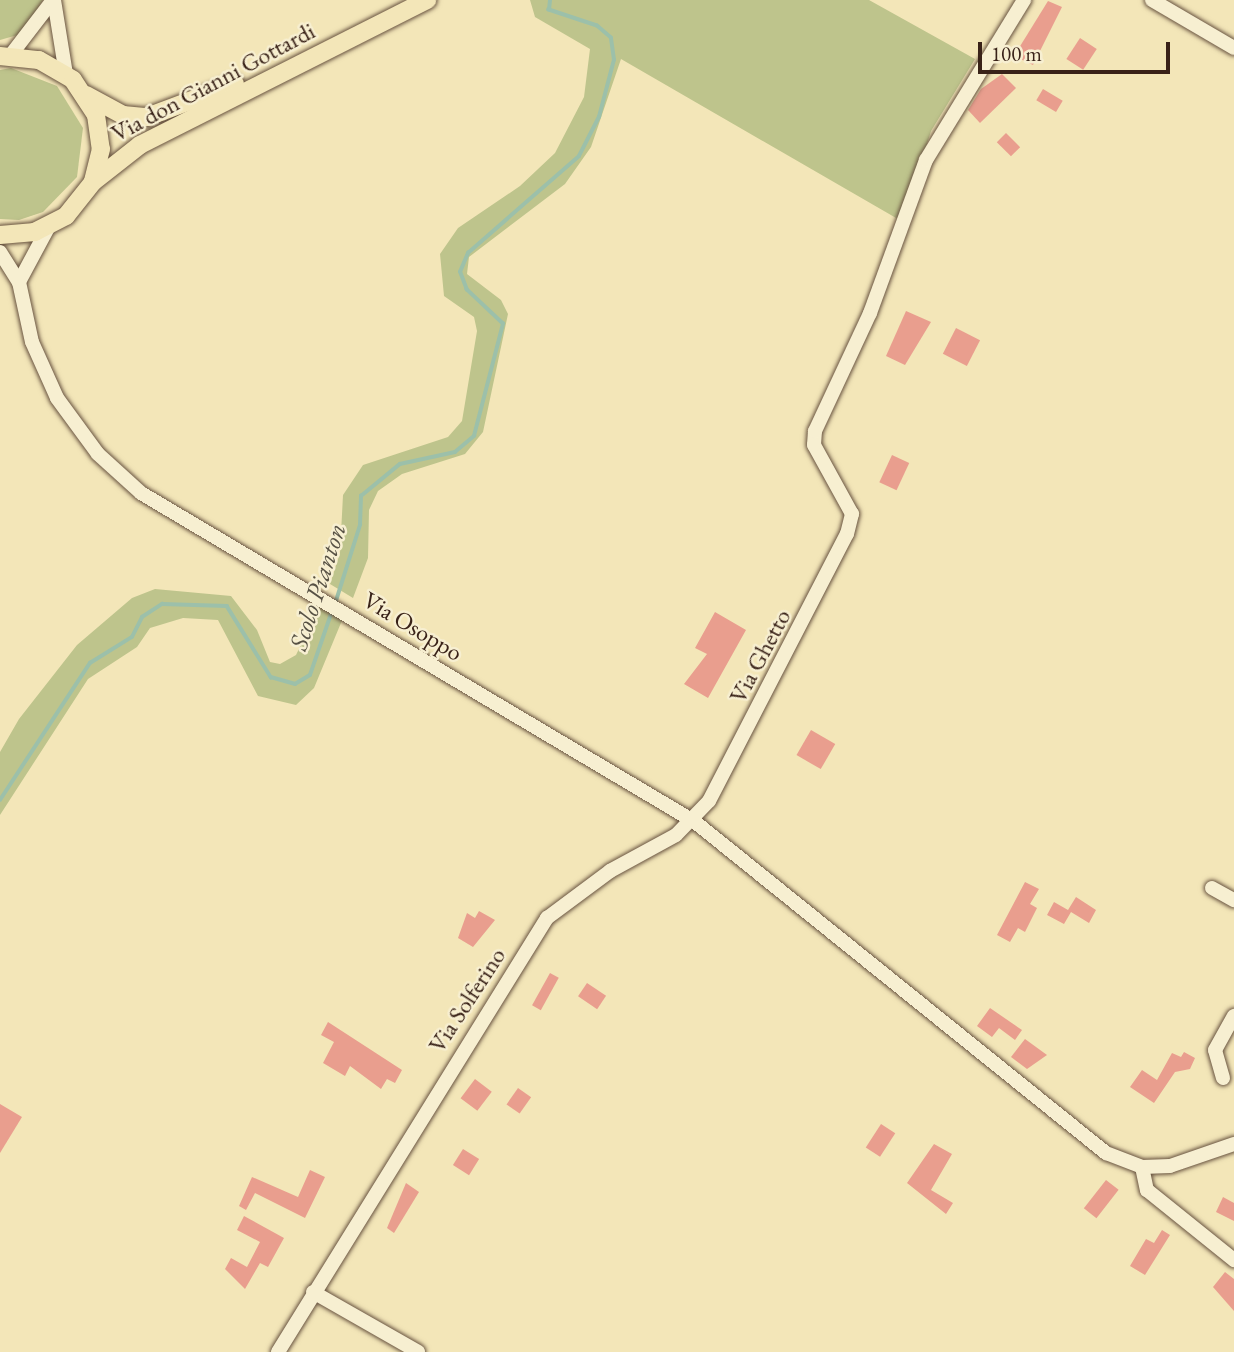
<!DOCTYPE html>
<style>
body{margin:0}
#map{position:relative;width:1234px;height:1352px;overflow:hidden;background:#f3e6b8;font-family:"EB Garamond",serif}
div>[style]{position:absolute}
[style*='--x']{left:calc(var(--x)*1px);top:calc(var(--y)*1px);width:calc(var(--w)*1px);rotate:calc(var(--a)*1deg)}
.green>*{inset:0;background:#bec48c}
.stream>*{height:3.5px;margin:-1.75px;padding:0 1.75px;transform-origin:1.75px;border-radius:1.75px;background:#9cc0aa}
.building>*{inset:0;background:#e99e8e;transform-origin:0 0}
.roads{filter:drop-shadow(0 0 2px #685340) drop-shadow(0 0 2px #685340)}
.minor>*{height:14px;margin:-7px;padding:0 7px;transform-origin:7px;border-radius:7px;background:#f7efd1}
.major>*{height:18px;margin:-9px;padding:0 9px;transform-origin:9px;border-radius:9px;background:#f3e6b8}
span{translate:-50% -50%;white-space:nowrap;text-align:center;line-height:1.15;-webkit-text-stroke:5px #f7efd1;paint-order:stroke}
.street-label{font-size:24px;color:#392218}
.water-label{font-size:26px;color:#575144;font-style:italic}
.scale{position:absolute;left:978px;top:42px;width:192px;height:32px;box-sizing:border-box;border:4px solid #392218;border-top:0;padding-left:9px;font-size:21px;line-height:24px;white-space:nowrap;color:#392218;-webkit-text-stroke:5px #f7efd1;paint-order:stroke}
</style>
<div id="map">
<div class="green">
<i style="clip-path:polygon(0 0,43px 0,21px 34px,0 40px)"></i>
<i style="clip-path:polygon(530px 0,869px 0,975px 59px,931px 131px,903px 222px,621px 59px,591px 147px,565px 184px,469px 257px,467px 274px,501px 300px,508px 314px,483px 432px,465px 454px,402px 474px,378px 491px,369px 510px,368px 558px,353px 598px,330px 584px,340px 553px,343px 495px,363px 465px,448px 437px,462px 421px,477px 331px,474px 317px,444px 296px,440px 254px,458px 228px,520px 186px,555px 153px,584px 97px,590px 49px,535px 17px)"></i>
<i style="clip-path:polygon(11px 68px,57px 86px,83px 128px,77px 177px,43px 212px,19px 220px,0 219px,0 70px)"></i>
<i style="clip-path:polygon(155px 589px,231px 596px,257px 630px,270px 662px,280px 664px,296px 655px,320px 605px,343px 618px,314px 688px,296px 705px,258px 696px,218px 620px,183px 618px,150px 628px,137px 647px,88px 679px,0 815px,0 752px,19px 719px,77px 645px,132px 598px)"></i>
</div>
<div class="stream">
<i style="--x:335;--y:604;--w:83;--a:-72.4"></i>
<i style="--x:360;--y:525;--w:29;--a:-88"></i>
<i style="--x:361;--y:496;--w:50;--a:-39.4"></i>
<i style="--x:400;--y:464;--w:56;--a:-12.3"></i>
<i style="--x:455;--y:452;--w:25;--a:-40"></i>
<i style="--x:474;--y:436;--w:116;--a:-75.5"></i>
<i style="--x:503;--y:324;--w:50;--a:-136.6"></i>
<i style="--x:467;--y:290;--w:19;--a:-111"></i>
<i style="--x:460;--y:272;--w:21;--a:-67"></i>
<i style="--x:468;--y:253;--w:147;--a:-41.1"></i>
<i style="--x:579;--y:156;--w:44;--a:-62.9"></i>
<i style="--x:599;--y:117;--w:59;--a:-75.3"></i>
<i style="--x:614;--y:60;--w:22;--a:-98"></i>
<i style="--x:611;--y:38;--w:18;--a:-139"></i>
<i style="--x:597;--y:26;--w:51;--a:-161.6"></i>
<i style="--x:549;--y:10;--w:10;--a:-84"></i>
<i style="--x:0;--y:800;--w:164;--a:-56.7"></i>
<i style="--x:90;--y:663;--w:49;--a:-31.8"></i>
<i style="--x:132;--y:637;--w:22;--a:-63"></i>
<i style="--x:142;--y:617;--w:24;--a:-33"></i>
<i style="--x:162;--y:604;--w:65;--a:1.8"></i>
<i style="--x:227;--y:606;--w:84;--a:58.2"></i>
<i style="--x:271;--y:677;--w:25;--a:16"></i>
<i style="--x:295;--y:684;--w:17;--a:-31"></i>
<i style="--x:310;--y:675;--w:68;--a:-71"></i>
</div>
<div class="building">
<i style="clip-path:polygon(1048px 1px,1062px 7px,1033px 65px,1014px 56px)"></i>
<i style="left:1080px;top:38px;width:20px;height:25px;rotate:33deg"></i>
<i style="clip-path:polygon(1002px 74px,1016px 88px,980px 123px,968px 110px,981px 89px)"></i>
<i style="left:1043px;top:89px;width:23px;height:13px;rotate:31deg"></i>
<i style="left:1006px;top:133px;width:20px;height:13px;rotate:45deg"></i>
<i style="clip-path:polygon(906px 311px,931px 322px,905px 365px,886px 356px)"></i>
<i style="left:956px;top:328px;width:27px;height:29px;rotate:27deg"></i>
<i style="left:892px;top:455px;width:19px;height:30px;rotate:25deg"></i>
<i style="clip-path:polygon(715px 612px,746px 630px,708px 698px,684px 684px,707px 654px,695px 648px)"></i>
<i style="left:811px;top:730px;width:28px;height:29px;rotate:30deg"></i>
<i style="clip-path:polygon(1025px 882px,1039px 889px,1030px 904px,1037px 908px,1025px 932px,1018px 928px,1010px 942px,997px 935px)"></i>
<i style="clip-path:polygon(1076px 897px,1096px 910px,1089px 923px,1071px 912px,1064px 924px,1047px 915px,1054px 902px,1068px 910px)"></i>
<i style="clip-path:polygon(479px 911px,495px 920px,473px 947px,458px 938px,467px 913px,475px 918px)"></i>
<i style="left:550px;top:973px;width:10px;height:37px;rotate:29deg"></i>
<i style="left:587px;top:983px;width:23px;height:16px;rotate:34deg"></i>
<i style="clip-path:polygon(990px 1008px,1022px 1030px,1015px 1040px,999px 1028px,992px 1037px,977px 1026px)"></i>
<i style="clip-path:polygon(328px 1022px,402px 1070px,395px 1083px,387px 1079px,381px 1089px,350px 1066px,345px 1076px,323px 1063px,334px 1042px,321px 1035px)"></i>
<i style="clip-path:polygon(1025px 1039px,1047px 1055px,1027px 1069px,1011px 1057px)"></i>
<i style="clip-path:polygon(1184px 1052px,1195px 1058px,1190px 1069px,1175px 1072px,1154px 1103px,1130px 1087px,1142px 1070px,1157px 1080px,1172px 1053px,1181px 1057px)"></i>
<i style="left:475px;top:1079px;width:21px;height:24px;rotate:37deg"></i>
<i style="left:518px;top:1088px;width:16px;height:20px;rotate:35deg"></i>
<i style="clip-path:polygon(0 1104px,22px 1117px,0 1153px)"></i>
<i style="left:881px;top:1124px;width:17px;height:28px;rotate:33deg"></i>
<i style="clip-path:polygon(934px 1144px,952px 1154px,931px 1190px,953px 1203px,946px 1214px,907px 1183px)"></i>
<i style="left:463px;top:1149px;width:19px;height:19px;rotate:32deg"></i>
<i style="clip-path:polygon(310px 1170px,325px 1177px,305px 1218px,255px 1193px,246px 1210px,239px 1206px,252px 1177px,298px 1197px)"></i>
<i style="left:1106px;top:1180px;width:16px;height:36px;rotate:38deg"></i>
<i style="clip-path:polygon(406px 1183px,419px 1192px,394px 1233px,387px 1228px)"></i>
<i style="clip-path:polygon(1223px 1197px,1234px 1203px,1234px 1221px,1216px 1212px)"></i>
<i style="clip-path:polygon(244px 1216px,284px 1238px,268px 1267px,260px 1263px,245px 1289px,225px 1269px,231px 1258px,247px 1267px,260px 1242px,237px 1230px)"></i>
<i style="clip-path:polygon(1162px 1230px,1170px 1235px,1145px 1275px,1130px 1266px,1146px 1239px,1154px 1243px)"></i>
<i style="clip-path:polygon(1225px 1272px,1234px 1279px,1234px 1311px,1213px 1287px)"></i>
</div>
<div class="roads">
<div class="minor">
<i style="--x:54;--y:0;--w:75;--a:80.8"></i>
<i style="--x:1152;--y:0;--w:95;--a:30.3"></i>
<i style="--x:10;--y:56;--w:71;--a:-52.5"></i>
<i style="--x:0;--y:252;--w:36;--a:58"></i>
<i style="--x:19;--y:282;--w:61;--a:77.8"></i>
<i style="--x:32;--y:342;--w:61;--a:65.9"></i>
<i style="--x:57;--y:398;--w:69;--a:53.8"></i>
<i style="--x:98;--y:454;--w:58;--a:42.2"></i>
<i style="--x:141;--y:493;--w:644;--a:30.7"></i>
<i style="--x:695;--y:822;--w:528;--a:38.85"></i>
<i style="--x:1106;--y:1153;--w:39;--a:21"></i>
<i style="--x:1142;--y:1167;--w:28;--a:-2"></i>
<i style="--x:1170;--y:1166;--w:68;--a:-19"></i>
<i style="--x:19;--y:282;--w:61;--a:-61.8"></i>
<i style="--x:1212;--y:888;--w:25;--a:29"></i>
<i style="--x:1223;--y:1078;--w:29;--a:-106"></i>
<i style="--x:1215;--y:1050;--w:39;--a:-61"></i>
<i style="--x:1142;--y:1167;--w:24;--a:78"></i>
<i style="--x:1147;--y:1190;--w:112;--a:38.8"></i>
<i style="--x:313;--y:1292;--w:121;--a:29.7"></i>
<i style="--x:278;--y:1352;--w:511;--a:-58.21"></i>
<i style="--x:547;--y:918;--w:79;--a:-36.7"></i>
<i style="--x:610;--y:871;--w:75;--a:-28.6"></i>
<i style="--x:676;--y:835;--w:47;--a:-45.9"></i>
<i style="--x:709;--y:801;--w:301;--a:-62.7"></i>
<i style="--x:847;--y:534;--w:21;--a:-76"></i>
<i style="--x:852;--y:514;--w:79;--a:-118.8"></i>
<i style="--x:814;--y:445;--w:14;--a:-86"></i>
<i style="--x:815;--y:431;--w:130;--a:-65"></i>
<i style="--x:870;--y:313;--w:163;--a:-69.9"></i>
<i style="--x:926;--y:160;--w:188;--a:-58.5"></i>
</div>
<div class="major">
<i style="--x:0;--y:56;--w:39;--a:6"></i>
<i style="--x:39;--y:60;--w:39;--a:30"></i>
<i style="--x:73;--y:80;--w:42;--a:56.7"></i>
<i style="--x:96;--y:115;--w:34;--a:82"></i>
<i style="--x:101;--y:149;--w:34;--a:104"></i>
<i style="--x:93;--y:182;--w:43;--a:128.5"></i>
<i style="--x:66;--y:216;--w:35;--a:153"></i>
<i style="--x:35;--y:232;--w:35;--a:175"></i>
<i style="--x:86;--y:95;--w:42;--a:28.4"></i>
<i style="--x:123;--y:115;--w:24;--a:5"></i>
<i style="--x:147;--y:117;--w:94;--a:-20.6"></i>
<i style="--x:93;--y:182;--w:60;--a:-38.2"></i>
<i style="--x:140;--y:145;--w:322;--a:-26.8"></i>
</div>
</div>
<div class="street-label">
<span style="left:213px;top:82px;rotate:-28deg">Via don Gianni Gottardi</span>
<span style="left:413px;top:626px;rotate:31deg">Via Osoppo</span>
<span style="left:760px;top:656px;rotate:-62deg">Via Ghetto</span>
<span style="left:467px;top:1000px;rotate:-57deg">Via Solferino</span>
</div>
<div class="water-label">
<span style="left:318px;top:587px;rotate:-72deg">Scolo Pianton</span>
</div>
<div class="scale">100 m</div>
</div>
